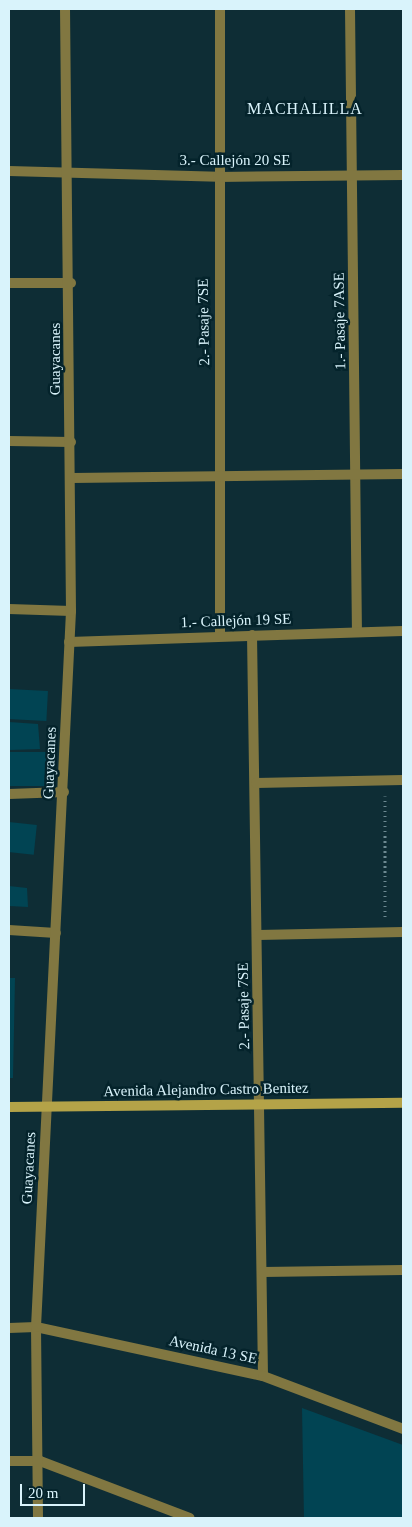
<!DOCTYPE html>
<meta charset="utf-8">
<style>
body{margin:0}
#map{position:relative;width:412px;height:1527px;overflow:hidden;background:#0e2d35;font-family:Georgia,serif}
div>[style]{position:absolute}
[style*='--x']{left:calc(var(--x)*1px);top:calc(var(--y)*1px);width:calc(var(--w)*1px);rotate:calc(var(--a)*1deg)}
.building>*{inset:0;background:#014453;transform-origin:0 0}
.path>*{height:3px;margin-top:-1.5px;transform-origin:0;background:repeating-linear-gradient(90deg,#6d8a92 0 1px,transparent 0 5px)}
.street>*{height:10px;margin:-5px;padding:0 5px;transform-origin:5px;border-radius:5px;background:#817741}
.secondary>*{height:10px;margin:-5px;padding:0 5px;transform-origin:5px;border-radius:5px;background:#b4a348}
span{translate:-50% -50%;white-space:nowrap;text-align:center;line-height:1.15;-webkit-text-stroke:5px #04232b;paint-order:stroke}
.street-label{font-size:15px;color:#d9f3fb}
.neighbourhood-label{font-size:16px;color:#d9f3fb;letter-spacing:1px}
.frame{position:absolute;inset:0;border:10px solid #d9f3fb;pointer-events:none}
.scale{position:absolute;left:20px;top:1484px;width:65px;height:22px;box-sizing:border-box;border:2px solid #d9f3fb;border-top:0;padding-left:6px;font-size:15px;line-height:18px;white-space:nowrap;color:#d9f3fb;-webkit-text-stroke:4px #04232b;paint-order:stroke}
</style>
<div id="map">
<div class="building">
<i style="left:9px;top:689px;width:39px;height:30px;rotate:3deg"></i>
<i style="clip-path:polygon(9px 722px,38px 724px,40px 749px,9px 750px)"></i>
<i style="left:9px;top:752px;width:39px;height:34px"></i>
<i style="left:9px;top:822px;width:28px;height:30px;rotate:6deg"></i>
<i style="clip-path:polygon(9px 886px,27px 888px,28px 907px,9px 906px)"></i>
<i style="clip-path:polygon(9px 978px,15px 978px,13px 1078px,9px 1078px)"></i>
<i style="clip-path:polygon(302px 1408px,403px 1445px,403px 1518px,304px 1518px)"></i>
</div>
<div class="path">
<i style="--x:385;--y:796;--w:121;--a:90"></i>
</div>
<div class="street">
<i style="--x:220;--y:9;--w:627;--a:90"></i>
<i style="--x:350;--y:9;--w:623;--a:89.36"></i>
<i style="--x:9;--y:171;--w:209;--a:1.6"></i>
<i style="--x:218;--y:177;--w:185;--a:-0.6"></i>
<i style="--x:9;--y:283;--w:62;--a:0"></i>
<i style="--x:9;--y:441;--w:62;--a:0.9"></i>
<i style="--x:72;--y:478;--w:331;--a:-0.7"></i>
<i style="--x:9;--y:609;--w:62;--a:1.8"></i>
<i style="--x:252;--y:635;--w:741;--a:89.15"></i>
<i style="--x:69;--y:642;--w:334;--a:-1.9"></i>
<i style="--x:256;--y:783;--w:147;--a:-1.2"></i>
<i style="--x:9;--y:794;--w:55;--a:-2.1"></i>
<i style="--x:9;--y:930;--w:47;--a:3.7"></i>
<i style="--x:258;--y:935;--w:145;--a:-1.2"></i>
<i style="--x:263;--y:1272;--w:140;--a:-0.8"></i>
<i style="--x:9;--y:1328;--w:27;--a:-2"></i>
<i style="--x:36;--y:1327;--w:232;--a:12.2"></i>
<i style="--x:263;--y:1376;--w:150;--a:20.7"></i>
<i style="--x:9;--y:1461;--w:31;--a:0"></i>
<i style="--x:40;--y:1461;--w:160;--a:20.8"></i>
<i style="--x:38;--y:1518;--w:191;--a:-90.6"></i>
<i style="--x:36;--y:1327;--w:717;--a:-87.2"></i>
<i style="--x:71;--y:611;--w:602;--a:-90.57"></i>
</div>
<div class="secondary">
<i style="--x:9;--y:1107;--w:394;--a:-0.6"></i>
</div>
<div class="street-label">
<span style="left:235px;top:161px">3.- Callejón 20 SE</span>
<span style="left:340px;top:321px;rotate:-91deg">1.- Pasaje 7ASE</span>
<span style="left:204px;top:322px;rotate:-91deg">2.- Pasaje 7SE</span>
<span style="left:56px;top:359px;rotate:-90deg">Guayacanes</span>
<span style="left:236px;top:621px;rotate:-2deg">1.- Callejón 19 SE</span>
<span style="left:50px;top:763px;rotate:-88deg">Guayacanes</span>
<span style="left:244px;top:1006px;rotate:-91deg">2.- Pasaje 7SE</span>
<span style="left:206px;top:1090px;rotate:-1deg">Avenida Alejandro Castro Benitez</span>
<span style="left:29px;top:1168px;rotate:-87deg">Guayacanes</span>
<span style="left:213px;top:1350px;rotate:12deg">Avenida 13 SE</span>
</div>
<div class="neighbourhood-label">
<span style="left:305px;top:109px">MACHALILLA</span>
</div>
<div class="frame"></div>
<div class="scale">20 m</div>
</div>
